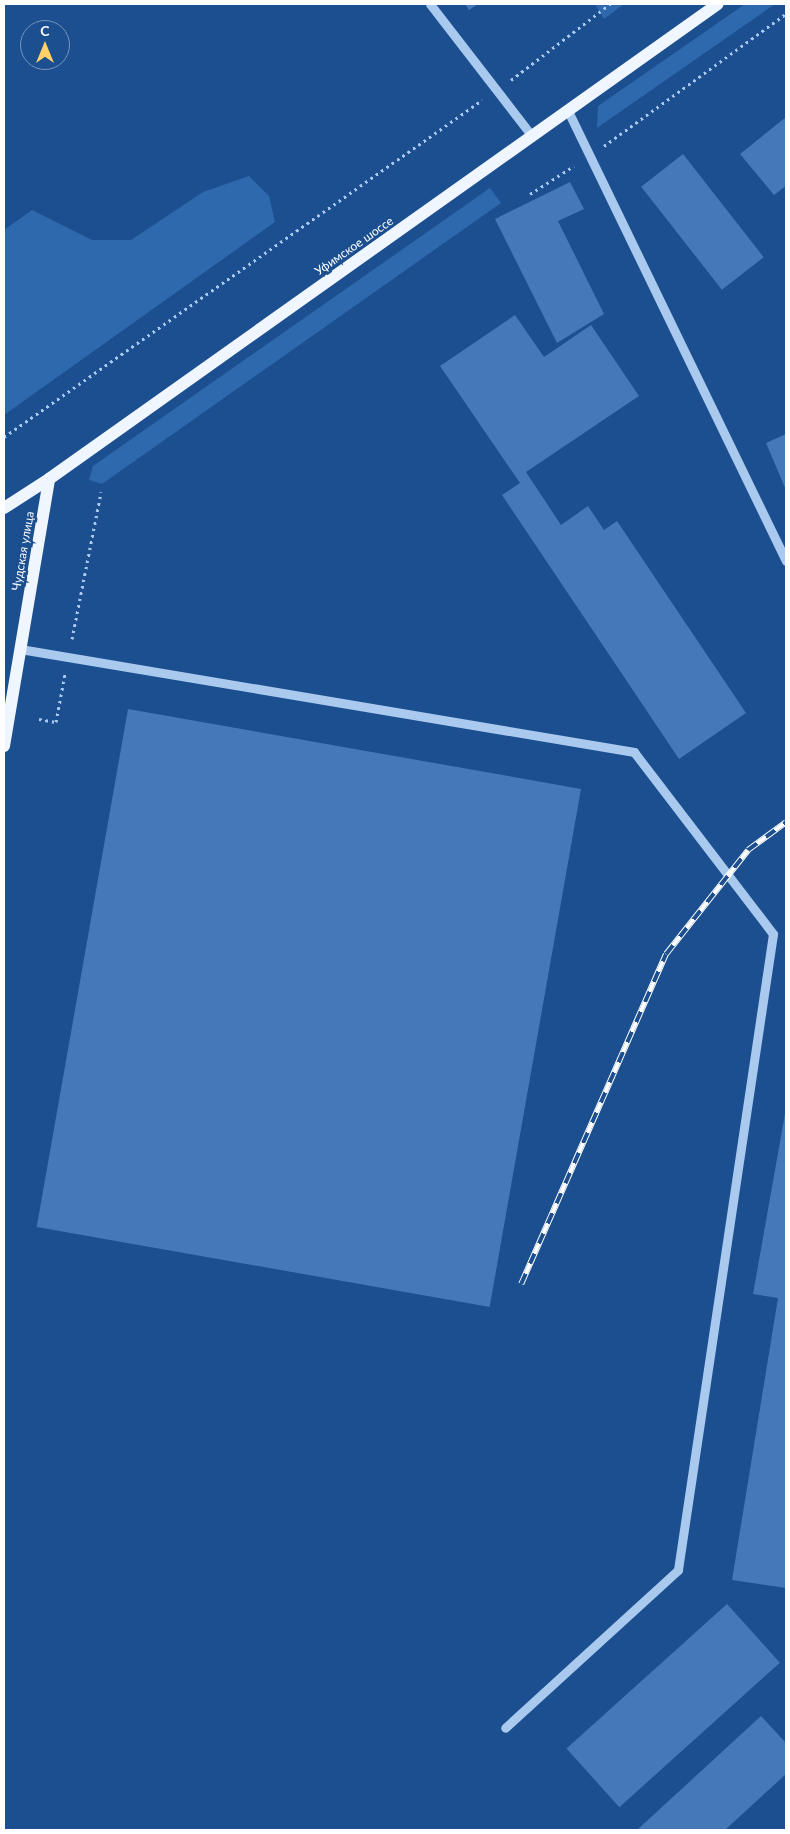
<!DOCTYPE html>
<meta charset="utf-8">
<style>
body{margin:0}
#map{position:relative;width:790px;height:1834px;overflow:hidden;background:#1b4f8f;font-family:Lato,sans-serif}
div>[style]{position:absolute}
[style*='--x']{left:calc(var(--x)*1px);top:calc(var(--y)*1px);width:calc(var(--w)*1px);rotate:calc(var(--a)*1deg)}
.green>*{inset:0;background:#2e69ad}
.building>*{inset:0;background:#4478b7;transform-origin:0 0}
.path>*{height:3px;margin-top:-1.5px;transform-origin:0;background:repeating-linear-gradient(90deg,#a9c9ee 0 2.5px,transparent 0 6.5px)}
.minor>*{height:9px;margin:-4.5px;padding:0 4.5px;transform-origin:4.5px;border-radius:4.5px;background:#a9c9ee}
.major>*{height:12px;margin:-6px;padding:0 6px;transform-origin:6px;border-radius:6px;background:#f0f6ff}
.rail>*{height:5.5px;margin-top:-2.75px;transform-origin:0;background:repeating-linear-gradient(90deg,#1b4f8f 0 11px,#fff 0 22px);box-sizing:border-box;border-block:1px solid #fff}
span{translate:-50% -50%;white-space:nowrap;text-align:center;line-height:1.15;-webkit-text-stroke:5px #1b4f8f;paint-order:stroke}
.street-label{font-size:12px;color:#fff}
.frame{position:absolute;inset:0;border:5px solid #fff;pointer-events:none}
.north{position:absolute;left:20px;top:20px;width:50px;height:50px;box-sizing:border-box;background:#1b4f8f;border:1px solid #7695bc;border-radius:50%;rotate:0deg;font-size:14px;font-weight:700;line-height:20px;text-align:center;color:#fff}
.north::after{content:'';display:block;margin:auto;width:18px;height:22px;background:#ffd166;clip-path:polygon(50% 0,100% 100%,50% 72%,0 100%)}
</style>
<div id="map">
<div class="green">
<i style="clip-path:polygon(595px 4px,624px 4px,604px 19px)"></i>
<i style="clip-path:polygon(745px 4px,775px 4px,597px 128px,598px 106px)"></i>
<i style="clip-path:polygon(249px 176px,269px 196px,275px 222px,4px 415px,4px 230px,32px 210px,92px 240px,131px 240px,203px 192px)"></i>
<i style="clip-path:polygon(490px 188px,501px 203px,102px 484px,89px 480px,93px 466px)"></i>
</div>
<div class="building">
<i style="clip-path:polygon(465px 4px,478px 4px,469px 10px)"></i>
<i style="clip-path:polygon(786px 117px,786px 186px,774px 195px,740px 154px)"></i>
<i style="left:683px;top:154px;width:131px;height:53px;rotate:52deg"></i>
<i style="clip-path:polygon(570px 182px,584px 209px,558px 221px,604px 314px,557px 343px,495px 219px)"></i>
<i style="clip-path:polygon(515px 315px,544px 357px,591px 325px,639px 396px,526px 472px,561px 525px,588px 506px,604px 530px,617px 521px,746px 713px,679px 759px,502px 495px,520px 483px,440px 366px)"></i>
<i style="clip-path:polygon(786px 434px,786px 490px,766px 443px)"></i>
<i style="left:128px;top:709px;width:460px;height:526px;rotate:10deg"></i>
<i style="clip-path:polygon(786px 1108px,786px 1588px,732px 1580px,778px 1298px,753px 1294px)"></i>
<i style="left:727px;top:1604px;width:79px;height:216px;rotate:48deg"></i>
<i style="clip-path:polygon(761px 1716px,786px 1743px,786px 1774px,725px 1830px,637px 1830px)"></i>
</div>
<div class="path">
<i style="--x:511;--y:80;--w:125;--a:-37.5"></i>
<i style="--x:604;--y:146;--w:225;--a:-36"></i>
<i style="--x:530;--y:194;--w:52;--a:-32.5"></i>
<i style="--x:4;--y:437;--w:585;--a:-35.18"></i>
<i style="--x:72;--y:639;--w:150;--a:-78.8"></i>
<i style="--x:39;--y:719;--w:17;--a:10"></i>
<i style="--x:56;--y:722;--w:49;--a:-79.4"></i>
</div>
<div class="minor">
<i style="--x:430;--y:4;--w:167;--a:52.3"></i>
<i style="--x:568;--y:111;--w:500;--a:64.15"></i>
<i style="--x:20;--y:649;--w:623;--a:9.52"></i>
<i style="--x:634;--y:752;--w:229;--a:52.6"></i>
<i style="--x:773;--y:934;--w:643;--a:98.5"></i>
<i style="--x:678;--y:1570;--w:234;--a:137.6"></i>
</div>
<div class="major">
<i style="--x:4;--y:508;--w:54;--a:-32.8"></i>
<i style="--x:49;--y:479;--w:820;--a:-35.38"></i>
<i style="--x:4;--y:746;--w:271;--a:-80.4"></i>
</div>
<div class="rail">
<i style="--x:521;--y:1284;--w:360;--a:-66.3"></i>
<i style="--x:666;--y:954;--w:132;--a:-51.7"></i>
<i style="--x:748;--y:850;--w:47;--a:-36.4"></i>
</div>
<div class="street-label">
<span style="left:354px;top:246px;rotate:-35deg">Уфимское шоссе</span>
<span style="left:23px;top:551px;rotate:-80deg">Чудская улица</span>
</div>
<div class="frame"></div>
<div class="north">С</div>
</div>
